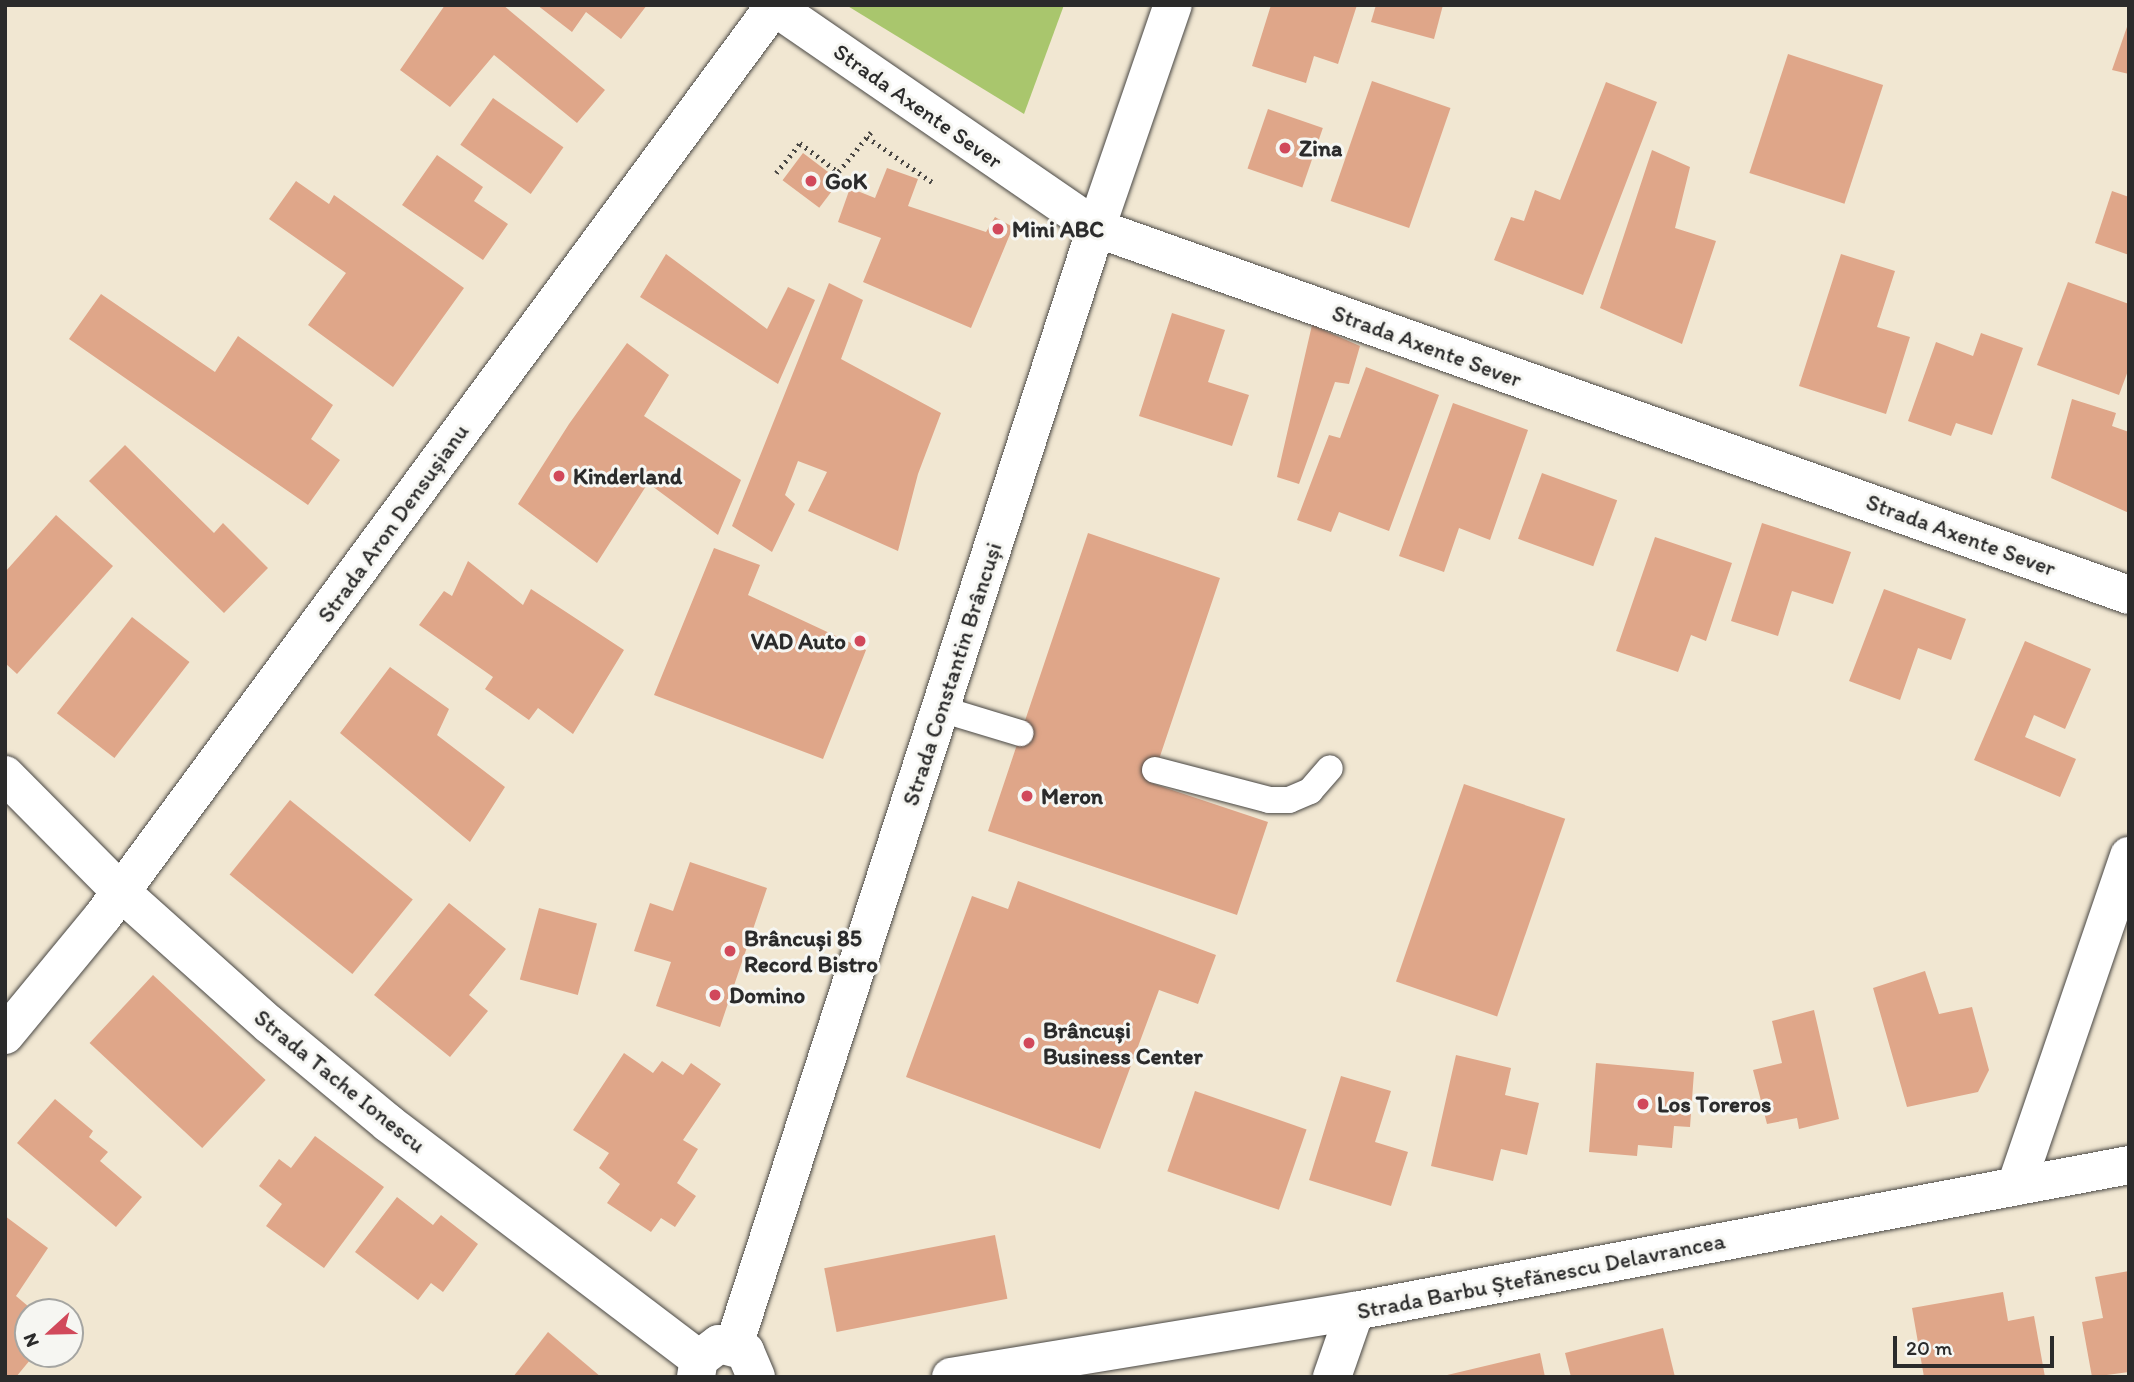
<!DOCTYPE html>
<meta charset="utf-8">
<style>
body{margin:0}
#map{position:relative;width:2134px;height:1382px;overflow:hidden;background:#f1e7d2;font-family:Itim,sans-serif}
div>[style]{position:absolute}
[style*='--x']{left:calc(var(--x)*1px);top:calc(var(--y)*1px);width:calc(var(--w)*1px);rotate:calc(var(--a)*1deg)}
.green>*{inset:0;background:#a9c66d}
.building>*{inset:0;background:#dfa689;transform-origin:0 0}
.path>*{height:4.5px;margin-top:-2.25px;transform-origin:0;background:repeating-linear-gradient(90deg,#494744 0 2px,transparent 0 7px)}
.roads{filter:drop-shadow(0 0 2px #494744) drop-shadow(0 0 2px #494744)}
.lane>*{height:26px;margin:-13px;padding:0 13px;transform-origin:13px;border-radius:13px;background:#fff}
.street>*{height:38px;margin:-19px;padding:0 19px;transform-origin:19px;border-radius:19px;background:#fff}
.secondary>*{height:38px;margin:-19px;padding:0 19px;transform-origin:19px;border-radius:19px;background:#fff}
.dots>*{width:19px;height:19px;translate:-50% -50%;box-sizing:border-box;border:4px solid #f6f6f2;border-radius:50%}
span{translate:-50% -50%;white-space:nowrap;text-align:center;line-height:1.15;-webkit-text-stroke:6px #f6f6f2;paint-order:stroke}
.street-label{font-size:23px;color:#2b2b2b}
.poi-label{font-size:23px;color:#2b2b2b;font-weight:700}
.left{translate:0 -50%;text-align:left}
.right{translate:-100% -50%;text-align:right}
.frame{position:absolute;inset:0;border:7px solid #2b2b2b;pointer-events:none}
.north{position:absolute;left:14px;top:1298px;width:70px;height:70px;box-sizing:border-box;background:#f6f6f2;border:2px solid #a5a5a2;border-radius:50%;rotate:248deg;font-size:19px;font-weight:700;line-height:28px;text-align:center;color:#2b2b2b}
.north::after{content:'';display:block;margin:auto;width:24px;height:32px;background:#d1495b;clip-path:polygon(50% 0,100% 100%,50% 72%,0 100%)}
.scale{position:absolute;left:1893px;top:1336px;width:161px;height:32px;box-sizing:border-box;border:4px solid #2b2b2b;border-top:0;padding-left:9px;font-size:21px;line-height:24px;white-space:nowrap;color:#2b2b2b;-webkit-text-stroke:5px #f6f6f2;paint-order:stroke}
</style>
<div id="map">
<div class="green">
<i style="clip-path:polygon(846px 5px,1064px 5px,1024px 114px)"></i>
</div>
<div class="building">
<i style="clip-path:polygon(445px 5px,503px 5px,605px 90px,577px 123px,494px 55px,450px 107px,400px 70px)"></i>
<i style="clip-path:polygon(537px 5px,647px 5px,621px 39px,586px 12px,572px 32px)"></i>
<i style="clip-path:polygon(1271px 5px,1357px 5px,1338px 64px,1314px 56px,1306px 83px,1252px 66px)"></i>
<i style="clip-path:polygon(1376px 5px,1443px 5px,1434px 39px,1371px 22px)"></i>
<i style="clip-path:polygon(2128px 24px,2129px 24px,2129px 74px,2112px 70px)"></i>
<i style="left:1788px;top:54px;width:100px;height:125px;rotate:18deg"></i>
<i style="left:1372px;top:81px;width:83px;height:127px;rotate:19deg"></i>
<i style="clip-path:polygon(1606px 82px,1657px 102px,1583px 295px,1494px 260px,1511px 217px,1524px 221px,1535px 190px,1560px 200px)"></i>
<i style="left:493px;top:98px;width:86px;height:57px;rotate:35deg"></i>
<i style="left:1268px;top:109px;width:58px;height:63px;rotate:19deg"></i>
<i style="clip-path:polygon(1652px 150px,1690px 167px,1675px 228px,1716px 241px,1682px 344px,1600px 308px)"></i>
<i style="left:803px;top:153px;width:46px;height:34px;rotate:37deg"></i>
<i style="clip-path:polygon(437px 155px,483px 187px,474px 201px,508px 224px,483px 260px,402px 205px)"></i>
<i style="clip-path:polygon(887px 168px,918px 179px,908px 206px,986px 232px,995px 217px,1013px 227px,971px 328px,863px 282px,881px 238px,838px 222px,850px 188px,875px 198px)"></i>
<i style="clip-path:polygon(296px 181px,329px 204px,334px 195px,464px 288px,393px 387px,308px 325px,346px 273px,269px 219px)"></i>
<i style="clip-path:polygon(2112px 191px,2129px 197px,2129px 255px,2095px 243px)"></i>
<i style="clip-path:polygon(666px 254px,767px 329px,788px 287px,815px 300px,778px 384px,640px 297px)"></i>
<i style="clip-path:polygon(1841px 254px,1895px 271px,1877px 327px,1910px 337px,1886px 414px,1799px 386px)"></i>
<i style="clip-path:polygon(2068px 282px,2129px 304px,2129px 368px,2119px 395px,2037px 365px)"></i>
<i style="clip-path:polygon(829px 283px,863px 300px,841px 359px,941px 413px,918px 474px,898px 551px,808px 511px,827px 472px,798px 461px,785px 495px,795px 504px,772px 552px,732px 526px)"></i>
<i style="clip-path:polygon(101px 294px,215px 372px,238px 336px,333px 405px,311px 439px,340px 460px,308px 505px,69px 339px)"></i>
<i style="clip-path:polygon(1172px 313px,1225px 330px,1208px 382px,1249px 395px,1232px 446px,1139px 416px)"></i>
<i style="clip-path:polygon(1312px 325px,1360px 346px,1349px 384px,1335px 382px,1299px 484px,1277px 477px)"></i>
<i style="clip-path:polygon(1981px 333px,2023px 348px,1992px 435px,1956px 423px,1951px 436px,1908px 421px,1936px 342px,1973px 356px)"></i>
<i style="clip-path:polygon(627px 343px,669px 375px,644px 416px,741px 480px,718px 535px,648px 483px,597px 563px,518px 504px,569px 424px)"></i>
<i style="clip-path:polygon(1366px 367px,1439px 395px,1389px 531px,1339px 512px,1331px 532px,1297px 520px,1329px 435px,1340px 438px)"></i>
<i style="clip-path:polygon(2072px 399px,2116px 413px,2112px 426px,2129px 432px,2129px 513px,2051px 478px)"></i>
<i style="clip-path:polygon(1453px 403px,1528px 430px,1490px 540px,1459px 528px,1444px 572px,1399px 556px)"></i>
<i style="clip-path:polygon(125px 445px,214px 533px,223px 523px,268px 568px,224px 613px,89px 481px)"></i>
<i style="left:1542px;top:473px;width:80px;height:70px;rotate:20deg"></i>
<i style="clip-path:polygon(56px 515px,113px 566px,17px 674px,5px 663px,5px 572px)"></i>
<i style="clip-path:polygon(1762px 523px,1851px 552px,1833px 604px,1792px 591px,1778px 636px,1731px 621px)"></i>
<i style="clip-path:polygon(1088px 533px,1220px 578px,1151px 783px,1268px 822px,1237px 915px,988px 831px)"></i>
<i style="clip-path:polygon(1655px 537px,1732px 563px,1706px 641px,1691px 635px,1678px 672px,1616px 651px)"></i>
<i style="clip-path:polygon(714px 548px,760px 565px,748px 595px,866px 650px,823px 759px,654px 695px)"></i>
<i style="clip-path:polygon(468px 561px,523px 605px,531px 589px,624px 650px,573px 734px,538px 708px,529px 720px,485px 689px,493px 677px,419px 625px,444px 591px,452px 596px)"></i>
<i style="clip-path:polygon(1884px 589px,1966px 619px,1951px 660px,1918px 648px,1900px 700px,1849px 681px)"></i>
<i style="left:132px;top:617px;width:73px;height:122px;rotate:38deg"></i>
<i style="clip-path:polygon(2025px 641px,2091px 669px,2065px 729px,2034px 715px,2025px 737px,2076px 759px,2060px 797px,1974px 760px)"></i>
<i style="clip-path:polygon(390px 667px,449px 709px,437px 735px,505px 787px,470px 842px,340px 733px)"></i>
<i style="left:1464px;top:784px;width:107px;height:209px;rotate:19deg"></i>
<i style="left:290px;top:800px;width:158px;height:96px;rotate:39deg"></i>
<i style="clip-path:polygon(690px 862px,767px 888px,720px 1027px,656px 1006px,671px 962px,634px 951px,650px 903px,673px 911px)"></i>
<i style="clip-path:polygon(1018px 881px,1216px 955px,1198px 1004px,1159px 990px,1100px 1149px,906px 1077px,972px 896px,1008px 909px)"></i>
<i style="clip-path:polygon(449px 903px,506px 949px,469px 995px,488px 1011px,450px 1057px,374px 995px)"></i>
<i style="left:539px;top:908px;width:60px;height:74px;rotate:15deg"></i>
<i style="clip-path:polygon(1925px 971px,1939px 1014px,1972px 1007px,1989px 1070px,1978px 1092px,1907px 1107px,1873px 988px)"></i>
<i style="left:153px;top:975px;width:154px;height:93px;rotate:43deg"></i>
<i style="clip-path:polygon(1814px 1010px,1839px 1119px,1799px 1129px,1797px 1118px,1767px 1124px,1753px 1070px,1782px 1063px,1772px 1021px)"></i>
<i style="clip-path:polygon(624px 1053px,653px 1073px,662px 1061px,683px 1075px,691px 1063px,721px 1084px,683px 1140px,698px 1149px,677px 1183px,696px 1196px,675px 1227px,661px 1218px,651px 1232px,607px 1203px,620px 1184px,599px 1168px,609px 1153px,573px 1130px)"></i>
<i style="clip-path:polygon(1456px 1055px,1511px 1068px,1505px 1095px,1539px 1103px,1527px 1155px,1501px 1149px,1493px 1181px,1431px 1166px)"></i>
<i style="clip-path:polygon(1596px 1063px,1694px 1072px,1690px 1127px,1674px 1126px,1672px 1148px,1638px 1145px,1637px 1156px,1589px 1152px)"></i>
<i style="clip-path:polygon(1341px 1076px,1391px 1091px,1375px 1142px,1408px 1152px,1391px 1206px,1309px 1180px)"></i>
<i style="left:1195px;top:1091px;width:118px;height:85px;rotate:19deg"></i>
<i style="clip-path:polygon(55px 1099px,93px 1131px,89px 1137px,108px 1152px,100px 1161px,142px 1197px,116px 1227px,17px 1143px)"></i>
<i style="clip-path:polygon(315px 1136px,384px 1187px,324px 1268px,266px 1226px,282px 1204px,259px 1186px,279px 1159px,291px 1168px)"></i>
<i style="clip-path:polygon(397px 1197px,433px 1225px,441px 1215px,478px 1244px,443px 1292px,431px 1283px,418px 1300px,355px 1252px)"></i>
<i style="clip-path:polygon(5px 1216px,48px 1248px,16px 1296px,35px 1312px,28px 1312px,28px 1354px,35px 1354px,16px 1377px,5px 1377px)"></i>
<i style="left:995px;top:1235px;width:65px;height:174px;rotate:79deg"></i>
<i style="clip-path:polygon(2129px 1271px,2129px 1372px,2092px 1377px,2082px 1322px,2103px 1318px,2095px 1277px)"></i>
<i style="clip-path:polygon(2003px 1292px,2008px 1321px,2034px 1316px,2045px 1377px,1924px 1377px,1912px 1308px)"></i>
<i style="clip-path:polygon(1663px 1328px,1675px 1377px,1571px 1377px,1565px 1353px)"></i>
<i style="clip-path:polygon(548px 1332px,601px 1377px,513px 1377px)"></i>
<i style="clip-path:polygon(1540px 1353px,1545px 1377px,1443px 1377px,1443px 1376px)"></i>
</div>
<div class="path">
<i style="--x:867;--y:137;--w:79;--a:34.7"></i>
<i style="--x:776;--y:173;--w:38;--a:-51"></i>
<i style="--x:800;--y:143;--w:48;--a:37.3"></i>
<i style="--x:834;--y:177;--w:58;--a:-50.6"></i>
</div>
<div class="roads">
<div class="lane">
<i style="--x:941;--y:709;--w:83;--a:16.9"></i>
<i style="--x:1155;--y:770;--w:118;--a:14.7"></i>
<i style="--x:1269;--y:800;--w:20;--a:0"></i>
<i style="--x:1289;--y:800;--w:23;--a:-23"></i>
<i style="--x:1310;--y:791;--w:30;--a:-49"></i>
</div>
<div class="street">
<i style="--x:772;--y:5;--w:393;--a:34.5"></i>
<i style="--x:1096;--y:228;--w:1096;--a:19.56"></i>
<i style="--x:5;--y:775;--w:165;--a:45.2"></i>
<i style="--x:121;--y:892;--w:200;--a:41.8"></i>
<i style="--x:270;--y:1025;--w:153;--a:39.7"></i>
<i style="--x:388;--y:1123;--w:390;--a:37.2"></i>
<i style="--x:5;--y:1035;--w:154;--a:-50.5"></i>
<i style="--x:103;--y:916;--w:1132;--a:-53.59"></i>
<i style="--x:2016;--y:1186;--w:349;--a:-71.1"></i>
<i style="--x:1332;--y:1377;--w:70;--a:-70.8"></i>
</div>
<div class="secondary">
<i style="--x:734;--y:1345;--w:1174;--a:-72.04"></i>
<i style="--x:1096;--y:228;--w:236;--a:-71"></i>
<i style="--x:696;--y:1377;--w:18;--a:-81"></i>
<i style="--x:699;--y:1359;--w:25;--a:-37"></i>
<i style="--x:719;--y:1344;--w:27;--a:15"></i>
<i style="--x:745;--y:1351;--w:28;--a:67"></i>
<i style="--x:951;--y:1377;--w:409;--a:-9.3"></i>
<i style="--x:1355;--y:1311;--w:788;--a:-10.68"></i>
</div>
</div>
<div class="dots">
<i style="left:1285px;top:148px;background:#d1495b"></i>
<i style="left:811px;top:181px;background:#d1495b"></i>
<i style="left:998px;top:229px;background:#d1495b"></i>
<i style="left:559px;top:476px;background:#d1495b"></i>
<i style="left:860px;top:641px;background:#d1495b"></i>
<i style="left:1027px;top:796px;background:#d1495b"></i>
<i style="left:730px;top:951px;background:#d1495b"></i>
<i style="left:715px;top:995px;background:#d1495b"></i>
<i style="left:1029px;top:1043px;background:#d1495b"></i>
<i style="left:1643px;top:1104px;background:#d1495b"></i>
</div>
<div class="street-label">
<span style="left:918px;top:106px;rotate:35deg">Strada Axente Sever</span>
<span style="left:1427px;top:346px;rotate:20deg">Strada Axente Sever</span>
<span style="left:393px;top:523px;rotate:-54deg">Strada Aron Densușianu</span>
<span style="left:1961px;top:535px;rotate:20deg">Strada Axente Sever</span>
<span style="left:952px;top:674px;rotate:-72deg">Strada Constantin Brâncuși</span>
<span style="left:340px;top:1081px;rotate:39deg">Strada Tache Ionescu</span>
<span style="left:1541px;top:1276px;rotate:-11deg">Strada Barbu Ștefănescu Delavrancea</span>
</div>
<div class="poi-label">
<span class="left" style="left:1299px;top:148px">Zina</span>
<span class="left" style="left:825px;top:181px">GoK</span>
<span class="left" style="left:1012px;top:229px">Mini ABC</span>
<span class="left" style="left:573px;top:476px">Kinderland</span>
<span class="right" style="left:846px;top:641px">VAD Auto</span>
<span class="left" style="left:1041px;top:796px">Meron</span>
<span class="left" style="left:744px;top:951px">Brâncuși 85<br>Record Bistro</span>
<span class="left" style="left:729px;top:995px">Domino</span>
<span class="left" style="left:1043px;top:1043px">Brâncuși<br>Business Center</span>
<span class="left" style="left:1657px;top:1104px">Los Toreros</span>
</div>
<div class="frame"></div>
<div class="north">N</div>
<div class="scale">20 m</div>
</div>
